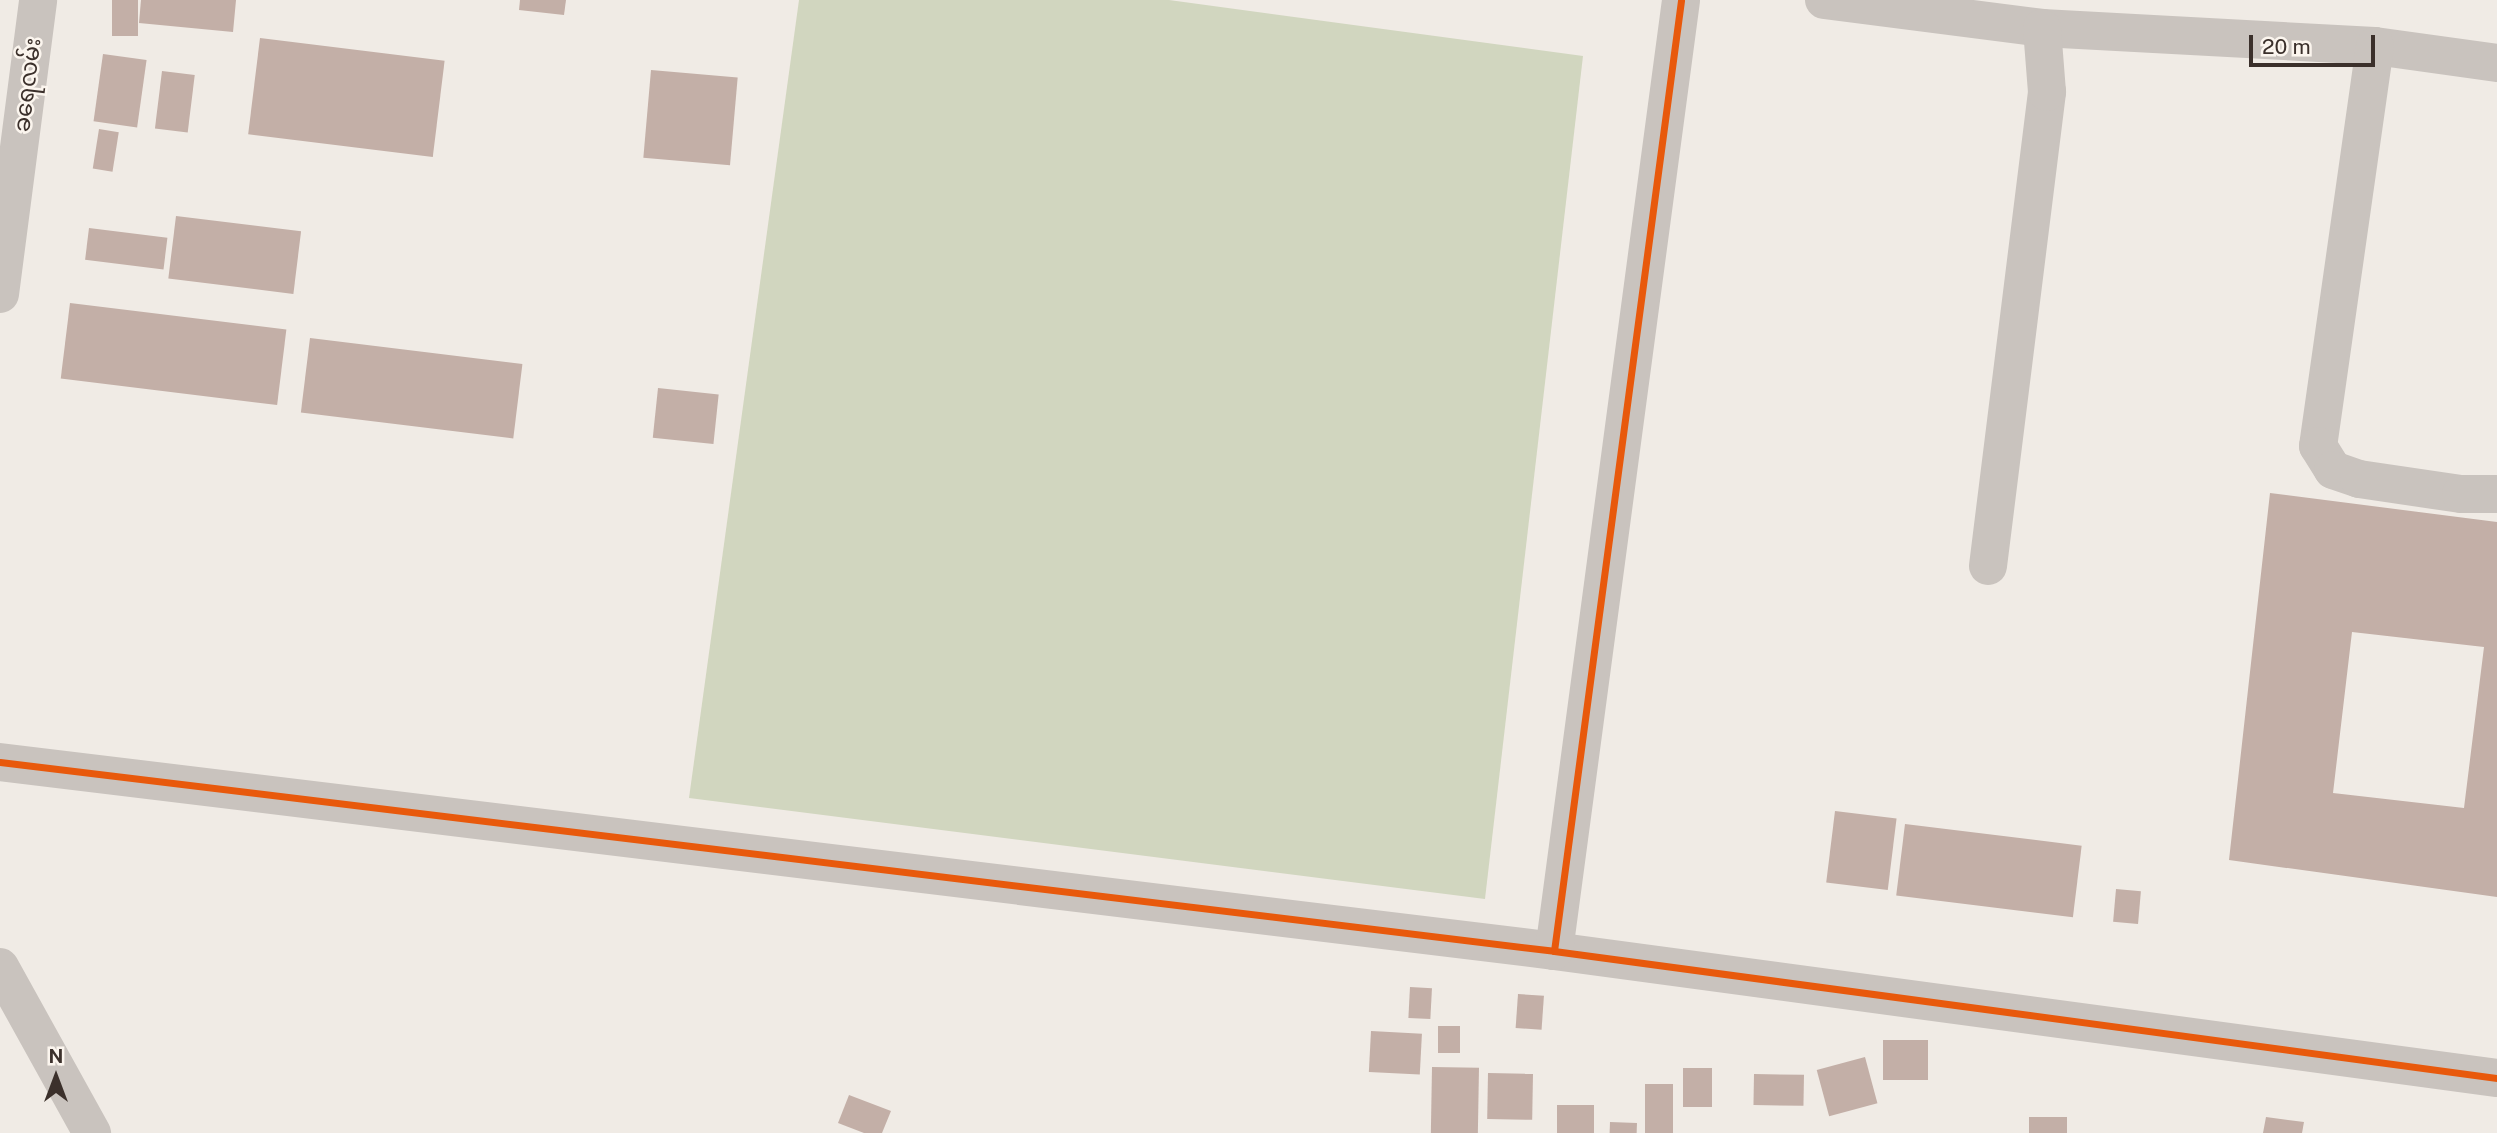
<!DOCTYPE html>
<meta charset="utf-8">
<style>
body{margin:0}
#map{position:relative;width:2497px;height:1133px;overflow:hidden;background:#f0ebe5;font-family:"Public Sans","Noto Sans Myanmar",sans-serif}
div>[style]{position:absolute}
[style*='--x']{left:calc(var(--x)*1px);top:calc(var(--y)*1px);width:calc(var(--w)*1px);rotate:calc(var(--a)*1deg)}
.green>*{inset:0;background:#d1d6bf}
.building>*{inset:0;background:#c3afa7;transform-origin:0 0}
.minor>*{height:38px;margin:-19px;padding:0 19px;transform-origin:19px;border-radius:19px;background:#c9c3be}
.cycleway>*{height:7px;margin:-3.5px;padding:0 3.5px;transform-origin:3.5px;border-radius:3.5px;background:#e8590c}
span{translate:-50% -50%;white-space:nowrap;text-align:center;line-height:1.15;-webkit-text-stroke:5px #fbf5ee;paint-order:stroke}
.street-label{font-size:23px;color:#3b302b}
.north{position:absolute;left:21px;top:1042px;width:70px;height:70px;-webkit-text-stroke:5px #fbf5ee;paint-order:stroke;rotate:0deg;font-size:19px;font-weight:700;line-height:28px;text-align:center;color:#3b302b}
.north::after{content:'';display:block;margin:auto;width:24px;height:32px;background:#3b302b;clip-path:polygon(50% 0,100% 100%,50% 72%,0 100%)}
.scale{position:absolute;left:2249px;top:35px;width:126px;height:32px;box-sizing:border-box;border:4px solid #3b302b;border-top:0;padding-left:9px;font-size:21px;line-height:24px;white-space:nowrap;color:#3b302b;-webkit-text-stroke:5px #fbf5ee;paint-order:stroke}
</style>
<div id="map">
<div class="green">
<i style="clip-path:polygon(799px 0,1169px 0,1583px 56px,1485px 899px,689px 798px)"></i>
</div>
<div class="building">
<i style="left:112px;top:0;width:26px;height:36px"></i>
<i style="clip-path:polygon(141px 0,236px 0,233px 32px,139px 23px)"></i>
<i style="clip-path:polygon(520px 0,566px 0,564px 15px,519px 10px)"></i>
<i style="left:260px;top:38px;width:186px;height:97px;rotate:7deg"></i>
<i style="left:103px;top:54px;width:44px;height:68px;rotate:8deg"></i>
<i style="left:651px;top:70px;width:87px;height:88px;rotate:5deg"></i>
<i style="left:162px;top:71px;width:33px;height:58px;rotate:7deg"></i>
<i style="left:99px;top:129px;width:20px;height:40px;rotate:9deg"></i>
<i style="left:176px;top:216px;width:126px;height:63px;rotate:7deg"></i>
<i style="left:89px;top:228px;width:79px;height:32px;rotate:7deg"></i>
<i style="left:70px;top:303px;width:218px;height:76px;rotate:7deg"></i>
<i style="left:310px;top:338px;width:214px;height:75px;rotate:7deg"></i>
<i style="left:658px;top:388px;width:61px;height:50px;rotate:6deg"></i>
<i style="clip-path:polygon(evenodd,2270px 493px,2497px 522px,2497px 897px,2229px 860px,2270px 493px,2352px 632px,2484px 647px,2464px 808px,2333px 793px,2352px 632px)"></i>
<i style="left:1835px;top:811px;width:62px;height:72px;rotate:7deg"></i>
<i style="left:1905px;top:824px;width:178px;height:72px;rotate:7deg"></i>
<i style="left:2116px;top:889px;width:25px;height:33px;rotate:5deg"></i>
<i style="left:1410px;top:987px;width:22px;height:31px;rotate:3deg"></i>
<i style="left:1518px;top:994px;width:26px;height:34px;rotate:4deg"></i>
<i style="left:1438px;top:1026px;width:22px;height:27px"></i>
<i style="left:1371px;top:1031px;width:51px;height:41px;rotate:3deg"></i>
<i style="left:1883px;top:1040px;width:45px;height:40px"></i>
<i style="left:1865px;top:1057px;width:48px;height:50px;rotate:75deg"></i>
<i style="left:1432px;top:1067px;width:47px;height:66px;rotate:1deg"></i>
<i style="left:1683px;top:1068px;width:29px;height:39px"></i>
<i style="left:1488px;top:1073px;width:45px;height:46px;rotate:1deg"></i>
<i style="left:1754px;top:1074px;width:50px;height:31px;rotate:1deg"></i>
<i style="left:1645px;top:1084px;width:28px;height:49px"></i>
<i style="clip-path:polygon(849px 1095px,891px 1111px,882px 1133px,864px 1133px,838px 1123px)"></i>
<i style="left:1557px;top:1105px;width:37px;height:28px"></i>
<i style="left:2067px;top:1117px;width:16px;height:38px;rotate:90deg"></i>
<i style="clip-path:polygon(2266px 1117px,2304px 1122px,2302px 1133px,2263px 1133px)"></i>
<i style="left:1610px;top:1122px;width:27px;height:11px;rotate:2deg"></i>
</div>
<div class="minor">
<i style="--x:1824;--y:0;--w:220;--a:7.3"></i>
<i style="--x:2042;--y:28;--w:333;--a:3.1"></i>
<i style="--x:2375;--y:46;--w:123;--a:7.9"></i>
<i style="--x:2375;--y:46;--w:404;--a:98.1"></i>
<i style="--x:2318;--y:446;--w:28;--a:58"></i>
<i style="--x:2333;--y:470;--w:28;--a:19"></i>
<i style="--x:2359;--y:479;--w:103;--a:8.4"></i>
<i style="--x:2461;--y:494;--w:36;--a:0"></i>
<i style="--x:0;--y:294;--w:296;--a:-82.6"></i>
<i style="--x:1988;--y:566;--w:478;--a:-82.9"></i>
<i style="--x:2047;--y:92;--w:64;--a:-94.5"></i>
<i style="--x:0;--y:762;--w:1565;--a:6.93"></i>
<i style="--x:1554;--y:951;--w:952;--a:7.67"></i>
<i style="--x:1554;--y:951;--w:959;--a:-82.39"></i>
<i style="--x:0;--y:967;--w:190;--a:61"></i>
</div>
<div class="cycleway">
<i style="--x:0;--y:762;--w:1565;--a:6.93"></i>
<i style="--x:1554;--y:951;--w:952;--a:7.67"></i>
<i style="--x:1554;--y:951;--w:959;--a:-82.39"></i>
</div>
<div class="street-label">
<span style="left:27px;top:85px;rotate:-83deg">ခရေလမ်း</span>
</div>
<div class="north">N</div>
<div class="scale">20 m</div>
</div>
